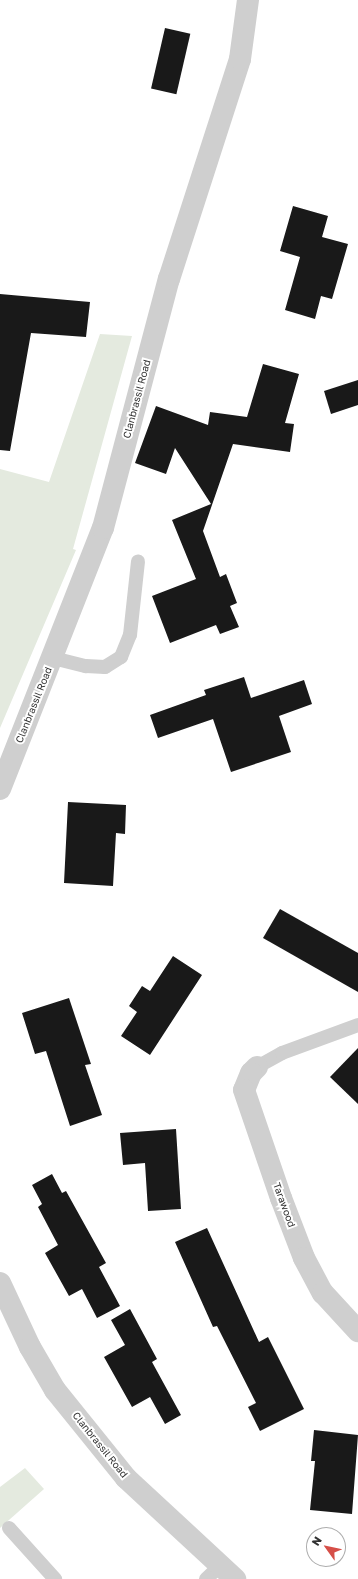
<!DOCTYPE html>
<style>
body{margin:0}
#map{position:relative;width:358px;height:1579px;overflow:hidden;background:#fff;font-family:"Golos Text",sans-serif}
div>[style]{position:absolute}
[style*='--x']{left:calc(var(--x)*1px);top:calc(var(--y)*1px);width:calc(var(--w)*1px);rotate:calc(var(--a)*1deg)}
.green>*{inset:0;background:#e4eadf}
.building>*{inset:0;background:#191919;transform-origin:0 0}
.service>*{height:14px;margin:-7px;padding:0 7px;transform-origin:7px;border-radius:7px;background:#cfcfcf}
.minor>*{height:22px;margin:-11px;padding:0 11px;transform-origin:11px;border-radius:11px;background:#cfcfcf}
span{translate:-50% -50%;white-space:nowrap;text-align:center;line-height:1.15;-webkit-text-stroke:4px #fff;paint-order:stroke}
.street-label{font-size:10px;color:#323232}
.north{position:absolute;left:306px;top:1527px;width:40px;height:40px;box-sizing:border-box;background:#fff;border:1px solid #adadad;border-radius:50%;rotate:303deg;font-size:11px;font-weight:700;line-height:16px;text-align:center;color:#323232}
.north::after{content:'';display:block;margin:auto;width:14px;height:18px;background:#d64f48;clip-path:polygon(50% 0,100% 100%,50% 72%,0 100%)}
</style>
<div id="map">
<div class="green">
<i style="clip-path:polygon(100px 334px,132px 336px,73px 549px,76px 550px,0 728px,0 469px,49px 482px)"></i>
<i style="clip-path:polygon(25px 1468px,44px 1489px,0 1528px,0 1487px)"></i>
</div>
<div class="building">
<i style="left:165px;top:28px;width:26px;height:62px;rotate:13deg"></i>
<i style="clip-path:polygon(293px 206px,328px 216px,322px 237px,348px 244px,332px 299px,321px 296px,315px 319px,285px 310px,300px 257px,280px 251px)"></i>
<i style="clip-path:polygon(0 294px,90px 302px,86px 337px,31px 333px,10px 451px,0 450px)"></i>
<i style="clip-path:polygon(263px 364px,299px 374px,285px 423px,294px 424px,290px 452px,233px 444px,203px 531px,220px 577px,226px 574px,237px 603px,230px 606px,239px 627px,220px 634px,216px 625px,170px 643px,152px 596px,196px 579px,172px 520px,211px 504px,175px 448px,166px 474px,135px 463px,156px 406px,208px 425px,210px 412px,247px 417px)"></i>
<i style="clip-path:polygon(358px 380px,358px 405px,331px 414px,324px 391px)"></i>
<i style="clip-path:polygon(244px 677px,251px 698px,304px 680px,312px 704px,279px 716px,291px 752px,231px 772px,213px 719px,158px 738px,150px 715px,206px 695px,204px 690px)"></i>
<i style="clip-path:polygon(68px 802px,126px 805px,125px 834px,116px 833px,113px 886px,64px 883px)"></i>
<i style="clip-path:polygon(280px 909px,358px 953px,358px 992px,263px 938px)"></i>
<i style="clip-path:polygon(173px 956px,202px 975px,150px 1055px,121px 1036px,137px 1012px,129px 1006px,142px 986px,150px 991px)"></i>
<i style="clip-path:polygon(69px 998px,91px 1064px,85px 1065px,102px 1115px,70px 1126px,46px 1051px,35px 1054px,22px 1013px)"></i>
<i style="clip-path:polygon(358px 1048px,358px 1104px,330px 1077px)"></i>
<i style="clip-path:polygon(176px 1129px,181px 1209px,148px 1211px,145px 1163px,123px 1165px,120px 1133px)"></i>
<i style="clip-path:polygon(52px 1174px,62px 1193px,66px 1191px,106px 1263px,99px 1267px,120px 1306px,97px 1318px,82px 1289px,69px 1296px,45px 1253px,58px 1245px,38px 1207px,42px 1204px,32px 1185px)"></i>
<i style="clip-path:polygon(207px 1228px,259px 1342px,268px 1337px,304px 1409px,260px 1431px,248px 1407px,256px 1403px,217px 1326px,213px 1327px,175px 1242px)"></i>
<i style="clip-path:polygon(130px 1309px,157px 1359px,152px 1362px,181px 1415px,165px 1424px,150px 1397px,132px 1407px,104px 1357px,125px 1345px,111px 1320px)"></i>
<i style="clip-path:polygon(314px 1430px,358px 1435px,352px 1514px,310px 1510px,315px 1461px,311px 1461px)"></i>
</div>
<div class="service">
<i style="--x:53;--y:658;--w:34;--a:14"></i>
<i style="--x:86;--y:666;--w:19;--a:3"></i>
<i style="--x:105;--y:667;--w:19;--a:-32"></i>
<i style="--x:121;--y:657;--w:24;--a:-68"></i>
<i style="--x:130;--y:635;--w:74;--a:-83.8"></i>
<i style="--x:257;--y:1067;--w:29;--a:-29"></i>
<i style="--x:282;--y:1053;--w:81;--a:-20.2"></i>
<i style="--x:9;--y:1528;--w:69;--a:48"></i>
<i style="--x:206;--y:1579;--w:18;--a:-43"></i>
</div>
<div class="minor">
<i style="--x:0;--y:789;--w:281;--a:-68.5"></i>
<i style="--x:103;--y:528;--w:258;--a:-75.2"></i>
<i style="--x:169;--y:279;--w:231;--a:-72.1"></i>
<i style="--x:240;--y:59;--w:60;--a:-82.3"></i>
<i style="--x:257;--y:1067;--w:8;--a:135"></i>
<i style="--x:251;--y:1073;--w:18;--a:112"></i>
<i style="--x:244;--y:1090;--w:114;--a:71.1"></i>
<i style="--x:281;--y:1198;--w:64;--a:69"></i>
<i style="--x:304;--y:1258;--w:40;--a:62"></i>
<i style="--x:323;--y:1293;--w:52;--a:47.4"></i>
<i style="--x:0;--y:1283;--w:71;--a:64.9"></i>
<i style="--x:30;--y:1347;--w:50;--a:59.8"></i>
<i style="--x:55;--y:1390;--w:113;--a:51.1"></i>
<i style="--x:126;--y:1478;--w:149;--a:42.8"></i>
</div>
<div class="street-label">
<span style="left:137px;top:399px;rotate:-75deg">Clanbrassil Road</span>
<span style="left:34px;top:705px;rotate:-68deg">Clanbrassil Road</span>
<span style="left:284px;top:1205px;rotate:70deg">Tarawood</span>
<span style="left:100px;top:1445px;rotate:51deg">Clanbrassil Road</span>
</div>
<div class="north">N</div>
</div>
